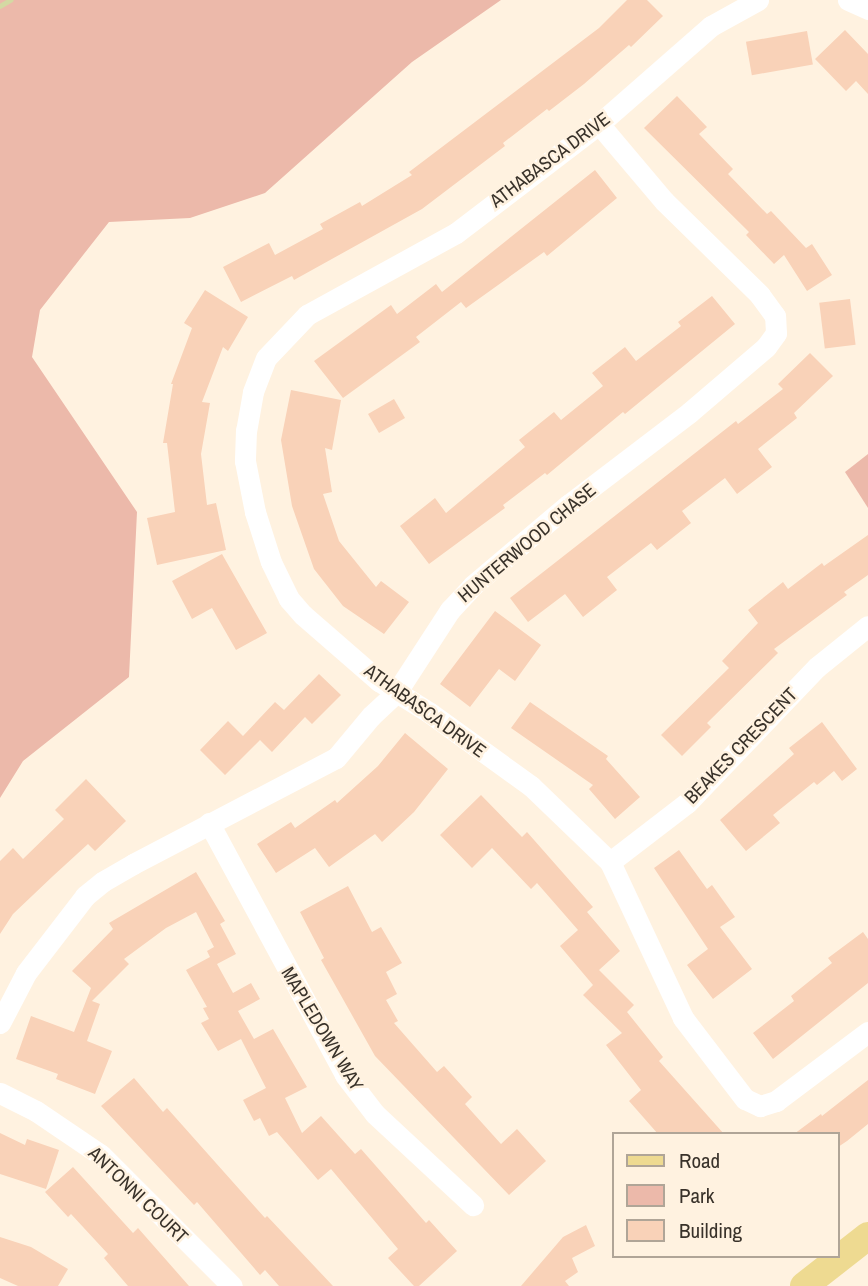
<!DOCTYPE html>
<style>
body{margin:0}
#map{position:relative;width:868px;height:1286px;overflow:hidden;background:#fff2e0;font-family:"Archivo Narrow",sans-serif}
div>[style]{position:absolute}
[style*='--x']{left:calc(var(--x)*1px);top:calc(var(--y)*1px);width:calc(var(--w)*1px);rotate:calc(var(--a)*1deg)}
.green>*{inset:0;background:#ecb9aa}
.stream>*{height:4.5px;margin:-2.25px;padding:0 2.25px;transform-origin:2.25px;border-radius:2.25px;background:#d4d9a3}
.building>*{inset:0;background:#f9d2b8;transform-origin:0 0}
.minor>*{height:21px;margin:-10.5px;padding:0 10.5px;transform-origin:10.5px;border-radius:10.5px;background:#fff}
.major>*{height:28px;margin:-14px;padding:0 14px;transform-origin:14px;border-radius:14px;background:#eeda91}
span{translate:-50% -50%;white-space:nowrap;text-align:center;line-height:1.15;-webkit-text-stroke:5px #fff2e0;paint-order:stroke}
.street-label{font-size:19px;color:#39322a}
.legend{position:absolute;left:612px;top:1132px;width:228px;height:126px;box-sizing:border-box;background:#fff2e0;border:2px solid #b0a597;margin:0;padding:9px 12px;list-style:none;font-size:21px;color:#39322a}
.legend li{display:flex;align-items:center;gap:14px;height:35px}
.legend b{width:35px;border:2px solid #b0a597}
</style>
<div id="map">
<div class="green">
<i style="clip-path:polygon(0 0,501px 0,412px 62px,265px 193px,190px 218px,109px 222px,40px 310px,32px 357px,137px 512px,129px 677px,23px 761px,0 798px)"></i>
<i style="clip-path:polygon(868px 454px,868px 508px,845px 472px)"></i>
</div>
<div class="stream">
<i style="--x:0;--y:6;--w:12;--a:-31"></i>
</div>
<div class="building">
<i style="clip-path:polygon(627px 0,647px 0,663px 16px,631px 47px,629px 45px,584px 84px,549px 111px,547px 109px,503px 143px,505px 146px,422px 209px,294px 280px,292px 276px,241px 302px,223px 267px,269px 243px,275px 255px,323px 229px,320px 224px,360px 202px,362px 206px,412px 175px,409px 172px,599px 28px)"></i>
<i style="clip-path:polygon(845px 30px,868px 54px,868px 94px,856px 81px,846px 91px,815px 59px)"></i>
<i style="left:807px;top:31px;width:34px;height:62px;rotate:80deg"></i>
<i style="clip-path:polygon(677px 96px,707px 127px,699px 134px,733px 169px,728px 174px,767px 214px,771px 211px,806px 248px,812px 244px,832px 275px,807px 291px,784px 255px,774px 264px,746px 235px,749px 232px,644px 128px)"></i>
<i style="clip-path:polygon(595px 170px,617px 198px,547px 256px,544px 252px,466px 308px,461px 302px,416px 337px,420px 342px,343px 398px,314px 361px,391px 305px,397px 314px,436px 284px,442px 292px)"></i>
<i style="clip-path:polygon(205px 290px,248px 317px,228px 351px,223px 347px,202px 402px,210px 403px,201px 454px,207px 505px,216px 503px,226px 550px,157px 565px,147px 518px,175px 512px,167px 443px,163px 443px,173px 384px,171px 384px,192px 328px,184px 323px)"></i>
<i style="clip-path:polygon(712px 296px,735px 324px,625px 414px,623px 412px,547px 475px,545px 473px,503px 505px,505px 508px,429px 564px,400px 526px,435px 498px,446px 513px,525px 447px,519px 440px,554px 412px,561px 420px,603px 386px,592px 373px,625px 347px,636px 361px,681px 326px,678px 322px)"></i>
<i style="left:850px;top:299px;width:46px;height:31px;rotate:83deg"></i>
<i style="clip-path:polygon(810px 353px,833px 376px,794px 413px,797px 418px,758px 449px,772px 467px,737px 494px,725px 478px,682px 511px,691px 523px,657px 550px,651px 543px,607px 577px,617px 590px,583px 617px,565px 594px,528px 622px,510px 598px,736px 421px,738px 424px,783px 389px,778px 384px)"></i>
<i style="clip-path:polygon(291px 390px,341px 400px,332px 450px,325px 448px,332px 492px,323px 494px,339px 541px,376px 587px,381px 581px,409px 602px,384px 634px,343px 606px,314px 569px,292px 506px,281px 440px)"></i>
<i style="left:394px;top:399px;width:22px;height:30px;rotate:60deg"></i>
<i style="clip-path:polygon(868px 535px,868px 575px,844px 592px,847px 595px,774px 649px,778px 653px,707px 723px,711px 727px,682px 756px,661px 735px,729px 668px,722px 661px,758px 623px,748px 610px,783px 582px,788px 589px,822px 563px,824px 566px)"></i>
<i style="clip-path:polygon(222px 554px,267px 633px,236px 650px,212px 608px,192px 619px,172px 581px)"></i>
<i style="clip-path:polygon(495px 611px,541px 645px,515px 681px,499px 669px,470px 707px,440px 684px)"></i>
<i style="clip-path:polygon(319px 674px,341px 695px,312px 724px,305px 717px,272px 752px,260px 740px,225px 775px,200px 750px,228px 721px,243px 736px,275px 702px,284px 710px)"></i>
<i style="clip-path:polygon(530px 702px,608px 756px,606px 759px,640px 797px,615px 819px,589px 789px,593px 785px,511px 728px)"></i>
<i style="clip-path:polygon(822px 722px,857px 769px,842px 781px,834px 771px,817px 785px,814px 782px,773px 815px,780px 823px,746px 851px,720px 820px,794px 754px,789px 748px)"></i>
<i style="clip-path:polygon(405px 733px,448px 769px,414px 812px,382px 842px,375px 834px,329px 867px,315px 848px,276px 873px,257px 844px,291px 822px,295px 828px,335px 800px,337px 803px,378px 766px)"></i>
<i style="clip-path:polygon(86px 779px,126px 821px,95px 851px,88px 844px,53px 876px,13px 914px,0 934px,0 861px,13px 848px,23px 859px,64px 819px,55px 810px)"></i>
<i style="clip-path:polygon(481px 795px,522px 837px,527px 832px,593px 907px,587px 912px,620px 951px,599px 970px,634px 1005px,627px 1012px,663px 1057px,659px 1061px,724px 1134px,658px 1134px,629px 1101px,641px 1090px,606px 1045px,622px 1033px,583px 995px,593px 985px,560px 946px,578px 930px,537px 883px,531px 889px,492px 848px,472px 868px,440px 835px)"></i>
<i style="clip-path:polygon(679px 850px,707px 889px,712px 885px,735px 917px,720px 927px,752px 969px,713px 999px,687px 965px,708px 949px,654px 868px)"></i>
<i style="clip-path:polygon(196px 872px,225px 921px,220px 924px,236px 954px,217px 964px,233px 993px,251px 983px,260px 999px,238px 1011px,254px 1039px,273px 1029px,307px 1087px,285px 1098px,302px 1133px,321px 1116px,355px 1154px,361px 1149px,426px 1223px,429px 1220px,457px 1251px,419px 1286px,414px 1286px,388px 1258px,398px 1249px,331px 1169px,318px 1180px,277px 1132px,269px 1136px,260px 1118px,254px 1121px,243px 1100px,266px 1088px,241px 1039px,218px 1051px,201px 1023px,209px 1019px,203px 1008px,207px 1007px,186px 970px,210px 957px,207px 951px,214px 947px,196px 912px,166px 928px,124px 959px,129px 964px,92px 1001px,100px 1004px,87px 1041px,112px 1051px,95px 1094px,56px 1079px,58px 1074px,16px 1059px,31px 1016px,74px 1032px,91px 988px,72px 971px,113px 929px,109px 923px)"></i>
<i style="clip-path:polygon(348px 886px,372px 932px,381px 927px,402px 963px,386px 972px,397px 994px,386px 1000px,398px 1021px,394px 1023px,437px 1072px,444px 1066px,472px 1097px,465px 1104px,501px 1144px,517px 1129px,546px 1161px,509px 1195px,375px 1056px,321px 960px,324px 958px,300px 912px)"></i>
<i style="clip-path:polygon(863px 932px,868px 939px,868px 983px,773px 1059px,753px 1033px,794px 1001px,791px 996px,832px 963px,828px 958px)"></i>
<i style="clip-path:polygon(134px 1078px,163px 1112px,167px 1108px,265px 1218px,267px 1216px,333px 1286px,279px 1286px,265px 1270px,260px 1275px,197px 1202px,194px 1205px,101px 1106px)"></i>
<i style="clip-path:polygon(868px 1080px,868px 1124px,847px 1141px,838px 1147px,838px 1134px,794px 1134px,821px 1114px,822px 1116px)"></i>
<i style="clip-path:polygon(0 1133px,25px 1145px,27px 1139px,59px 1150px,46px 1189px,0 1174px)"></i>
<i style="clip-path:polygon(73px 1167px,133px 1233px,138px 1228px,189px 1286px,128px 1286px,104px 1258px,108px 1254px,71px 1214px,68px 1217px,45px 1192px)"></i>
<i style="clip-path:polygon(586px 1225px,595px 1246px,572px 1258px,578px 1272px,565px 1281px,569px 1286px,521px 1286px,563px 1237px)"></i>
<i style="clip-path:polygon(0 1237px,31px 1247px,68px 1269px,58px 1286px,18px 1286px,0 1278px)"></i>
</div>
<div class="minor">
<i style="--x:758;--y:0;--w:54;--a:151"></i>
<i style="--x:711;--y:26;--w:149;--a:138.8"></i>
<i style="--x:599;--y:124;--w:180;--a:142.7"></i>
<i style="--x:456;--y:233;--w:170;--a:151.2"></i>
<i style="--x:307;--y:315;--w:59;--a:133.6"></i>
<i style="--x:266;--y:358;--w:36;--a:111"></i>
<i style="--x:253;--y:392;--w:39;--a:100"></i>
<i style="--x:246;--y:430;--w:31;--a:92"></i>
<i style="--x:245;--y:461;--w:52;--a:78.9"></i>
<i style="--x:255;--y:512;--w:52;--a:72.3"></i>
<i style="--x:271;--y:562;--w:41;--a:64.1"></i>
<i style="--x:289;--y:599;--w:21;--a:49"></i>
<i style="--x:303;--y:615;--w:101;--a:41"></i>
<i style="--x:379;--y:681;--w:60;--a:32.1"></i>
<i style="--x:430;--y:713;--w:125;--a:35.9"></i>
<i style="--x:531;--y:786;--w:110;--a:43.9"></i>
<i style="--x:610;--y:862;--w:172;--a:64.9"></i>
<i style="--x:683;--y:1018;--w:102;--a:52.6"></i>
<i style="--x:745;--y:1099;--w:17;--a:25"></i>
<i style="--x:760;--y:1106;--w:17;--a:-17"></i>
<i style="--x:776;--y:1101;--w:115;--a:-36.9"></i>
<i style="--x:848;--y:0;--w:22;--a:24"></i>
<i style="--x:209;--y:823;--w:286;--a:61.6"></i>
<i style="--x:345;--y:1075;--w:49;--a:52.4"></i>
<i style="--x:375;--y:1114;--w:134;--a:42.9"></i>
<i style="--x:610;--y:862;--w:97;--a:-37.5"></i>
<i style="--x:687;--y:803;--w:188;--a:-46.3"></i>
<i style="--x:817;--y:667;--w:65;--a:-38.8"></i>
<i style="--x:0;--y:1023;--w:56;--a:-62.5"></i>
<i style="--x:26;--y:973;--w:97;--a:-52.5"></i>
<i style="--x:85;--y:896;--w:22;--a:-39"></i>
<i style="--x:102;--y:882;--w:36;--a:-30"></i>
<i style="--x:133;--y:864;--w:229;--a:-27.6"></i>
<i style="--x:336;--y:758;--w:55;--a:-50.2"></i>
<i style="--x:371;--y:716;--w:34;--a:-43"></i>
<i style="--x:396;--y:693;--w:99;--a:-57"></i>
<i style="--x:450;--y:610;--w:33;--a:-47"></i>
<i style="--x:472;--y:586;--w:126;--a:-40.2"></i>
<i style="--x:568;--y:505;--w:153;--a:-37.3"></i>
<i style="--x:690;--y:412;--w:100;--a:-40.5"></i>
<i style="--x:766;--y:347;--w:17;--a:-54"></i>
<i style="--x:776;--y:333;--w:17;--a:-93"></i>
<i style="--x:775;--y:316;--w:26;--a:-126"></i>
<i style="--x:760;--y:295;--w:134;--a:-135.6"></i>
<i style="--x:664;--y:201;--w:101;--a:-130.2"></i>
<i style="--x:0;--y:1093;--w:40;--a:26.6"></i>
<i style="--x:36;--y:1111;--w:78;--a:34.1"></i>
<i style="--x:101;--y:1155;--w:185;--a:45"></i>
</div>
<div class="major">
<i style="--x:804;--y:1286;--w:81;--a:-38"></i>
</div>
<div class="street-label">
<span style="left:550px;top:160px;rotate:-37deg">ATHABASCA DRIVE</span>
<span style="left:527px;top:543px;rotate:-40deg">HUNTERWOOD CHASE</span>
<span style="left:425px;top:711px;rotate:36deg">ATHABASCA DRIVE</span>
<span style="left:741px;top:746px;rotate:-46deg">BEAKES CRESCENT</span>
<span style="left:322px;top:1029px;rotate:59deg">MAPLEDOWN WAY</span>
<span style="left:138px;top:1195px;rotate:44deg">ANTONNI COURT</span>
</div>
<ul class="legend">
<li><b style="height:9px;background:#eeda91"></b>Road</li>
<li><b style="height:19px;background:#ecb9aa"></b>Park</li>
<li><b style="height:19px;background:#f9d2b8"></b>Building</li>
</ul>
</div>
